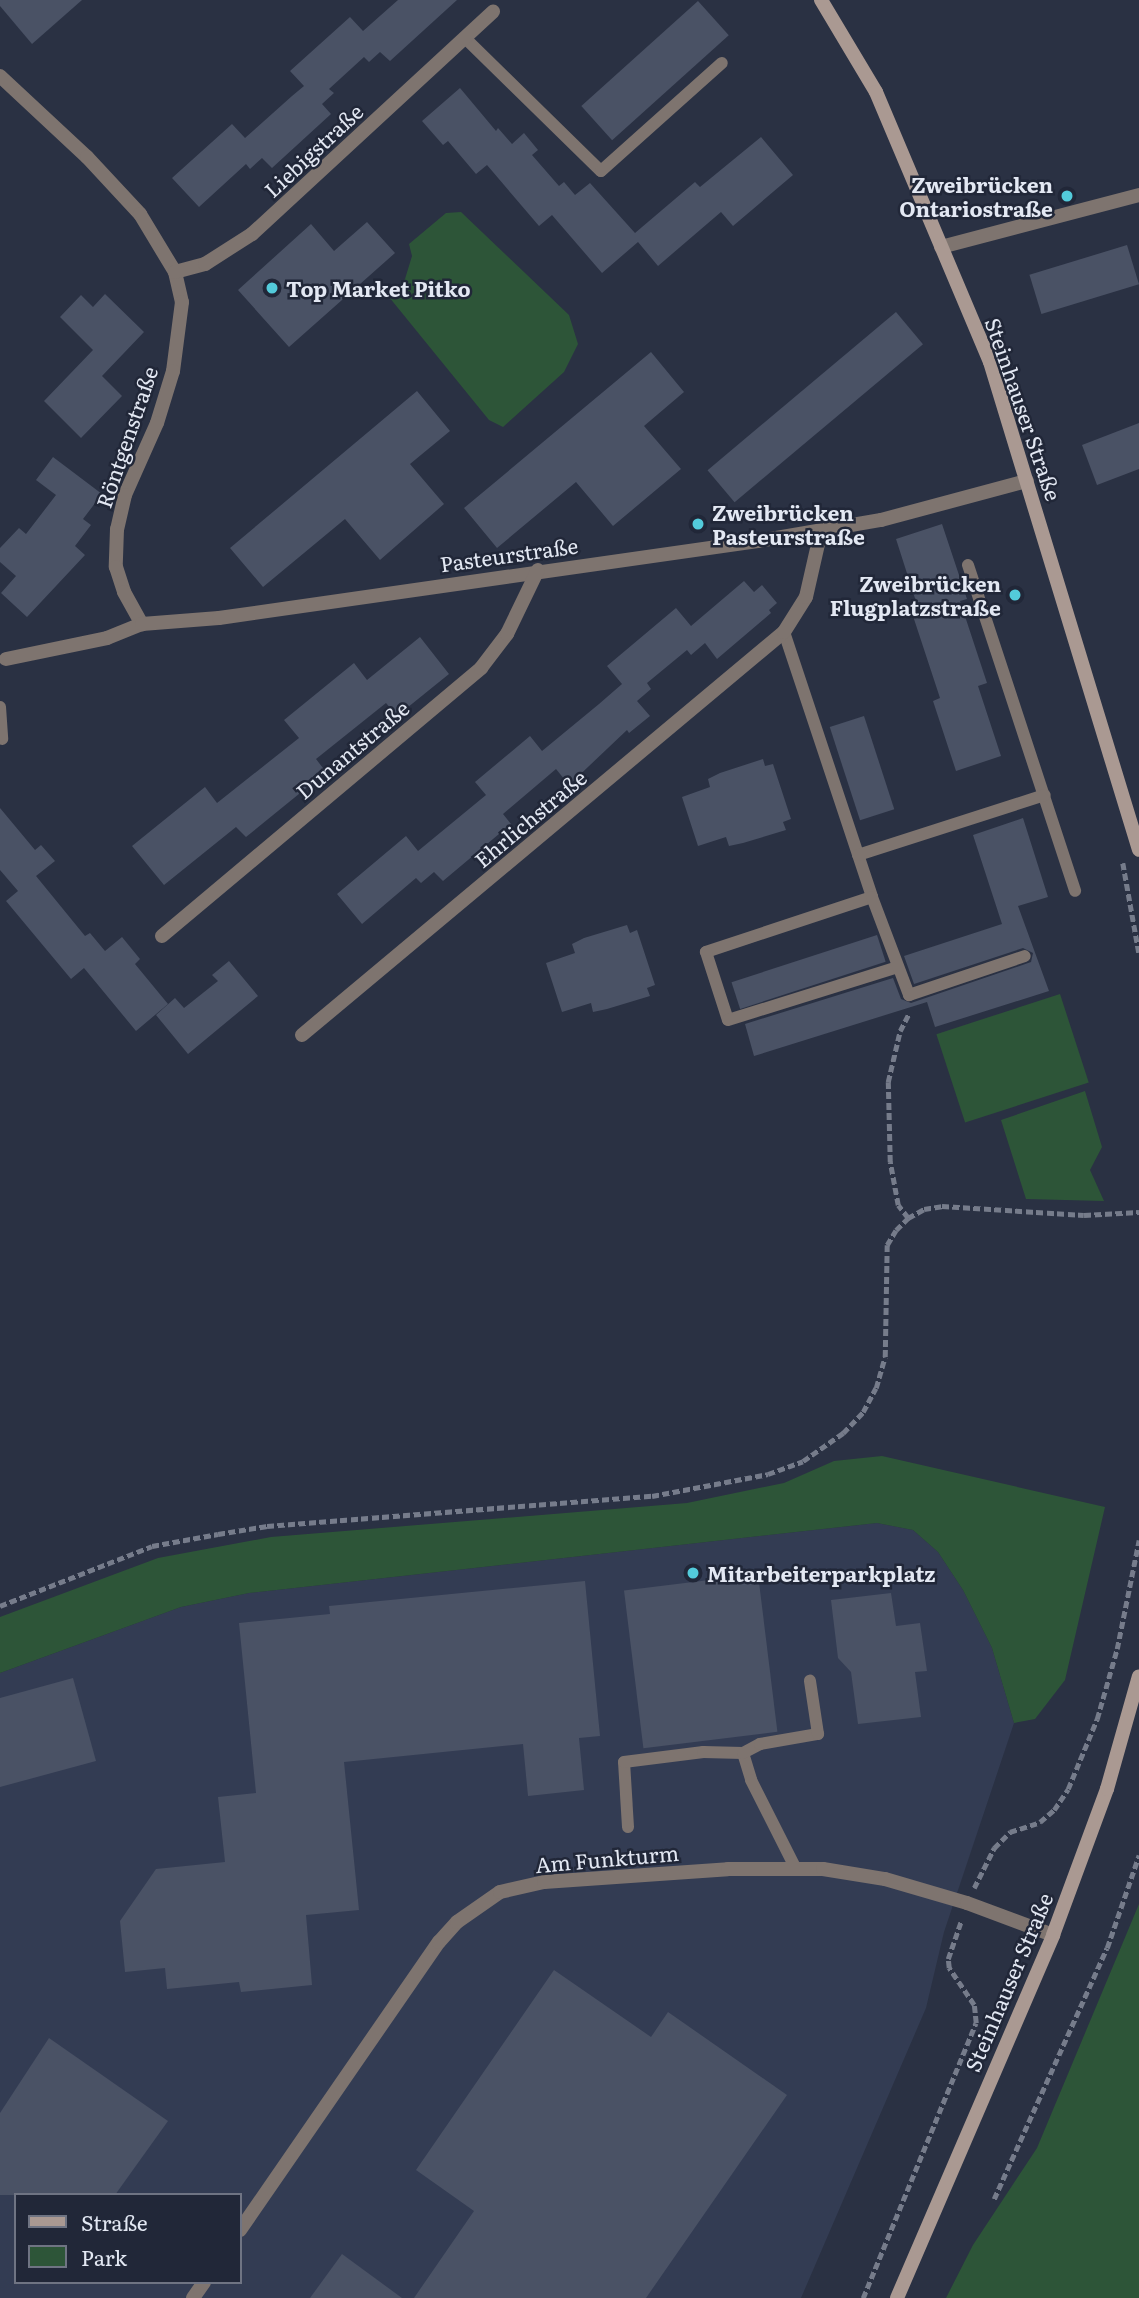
<!DOCTYPE html>
<meta charset="utf-8">
<style>
body{margin:0}
#map{position:relative;width:1139px;height:2298px;overflow:hidden;background:#2a3143;font-family:Literata,serif}
div>[style]{position:absolute}
[style*='--x']{left:calc(var(--x)*1px);top:calc(var(--y)*1px);width:calc(var(--w)*1px);rotate:calc(var(--a)*1deg)}
.built>*{inset:0;background:#333c53}
.green>*{inset:0;background:#2d5538;transform-origin:0 0}
.building>*{inset:0;background:#4a5265;transform-origin:0 0}
.path>*{height:4.5px;margin-top:-2.25px;transform-origin:0;background:repeating-linear-gradient(90deg,#767c8b 0 7px,transparent 0 10.5px)}
.service>*{height:12px;margin:-6px;padding:0 6px;transform-origin:6px;border-radius:6px;background:#7e746f}
.minor>*{height:14px;margin:-7px;padding:0 7px;transform-origin:7px;border-radius:7px;background:#7e746f}
.secondary>*{height:14px;margin:-7px;padding:0 7px;transform-origin:7px;border-radius:7px;background:#aa9992}
.dots>*{width:19px;height:19px;translate:-50% -50%;box-sizing:border-box;border:4px solid #212738;border-radius:50%}
span{translate:-50% -50%;white-space:nowrap;text-align:center;line-height:1.15;-webkit-text-stroke:5px #212738;paint-order:stroke}
.street-label{font-size:21px;color:#e3e8f3}
.poi-label{font-size:21px;color:#e3e8f3;font-weight:700}
.right{translate:-100% -50%;text-align:right}
.left{translate:0 -50%;text-align:left}
.legend{position:absolute;left:14px;top:2193px;width:228px;height:91px;box-sizing:border-box;background:#212738;border:2px solid #6f7483;margin:0;padding:9px 12px;list-style:none;font-size:21px;color:#e3e8f3}
.legend li{display:flex;align-items:center;gap:14px;height:35px}
.legend b{width:35px;border:2px solid #6f7483}
</style>
<div id="map">
<div class="built">
<i style="clip-path:polygon(evenodd,877px 1523px,913px 1530px,938px 1552px,963px 1590px,992px 1648px,1014px 1723px,944px 1932px,926px 2008px,801px 2298px,0 2298px,0 1673px,181px 1607px,249px 1593px,877px 1523px,16px 2195px,240px 2195px,240px 2282px,16px 2282px,16px 2195px)"></i>
</div>
<div class="green">
<i style="clip-path:polygon(461px 212px,569px 315px,578px 344px,564px 372px,503px 427px,489px 420px,389px 297px,405px 279px,412px 256px,409px 244px,446px 213px)"></i>
<i style="left:1060px;top:994px;width:93px;height:130px;rotate:72deg"></i>
<i style="clip-path:polygon(1085px 1091px,1102px 1147px,1090px 1170px,1104px 1201px,1026px 1199px,1001px 1120px)"></i>
<i style="clip-path:polygon(882px 1456px,1105px 1507px,1065px 1680px,1035px 1719px,1014px 1723px,992px 1648px,963px 1590px,938px 1552px,913px 1530px,877px 1523px,249px 1593px,181px 1607px,0 1673px,0 1617px,158px 1558px,271px 1537px,687px 1503px,784px 1483px,834px 1461px)"></i>
<i style="clip-path:polygon(1139px 1904px,1139px 2298px,946px 2298px,973px 2245px,1037px 2148px)"></i>
</div>
<div class="building">
<i style="clip-path:polygon(0 0,82px 0,32px 44px,0 6px)"></i>
<i style="clip-path:polygon(398px 0,457px 0,390px 61px,380px 52px,369px 62px,364px 57px,329px 89px,334px 93px,322px 104px,331px 114px,272px 168px,262px 158px,250px 169px,246px 164px,199px 207px,172px 178px,232px 124px,245px 138px,292px 96px,304px 86px,290px 71px,350px 17px,363px 31px)"></i>
<i style="left:698px;top:1px;width:46px;height:157px;rotate:48deg"></i>
<i style="clip-path:polygon(460px 88px,496px 131px,498px 128px,512px 144px,524px 133px,538px 150px,532px 155px,559px 186px,564px 182px,575px 195px,590px 183px,635px 233px,695px 182px,700px 187px,761px 137px,793px 175px,733px 226px,721px 212px,658px 266px,638px 242px,602px 273px,552px 215px,539px 226px,487px 165px,476px 174px,448px 141px,443px 145px,422px 121px)"></i>
<i style="clip-path:polygon(367px 222px,395px 253px,289px 347px,238px 290px,311px 224px,334px 251px)"></i>
<i style="left:1127px;top:245px;width:41px;height:102px;rotate:73deg"></i>
<i style="clip-path:polygon(105px 294px,144px 332px,102px 376px,122px 396px,81px 438px,44px 401px,93px 350px,60px 317px,81px 295px,93px 307px)"></i>
<i style="left:896px;top:312px;width:42px;height:246px;rotate:50deg"></i>
<i style="clip-path:polygon(651px 352px,684px 392px,644px 426px,681px 469px,613px 526px,576px 482px,497px 548px,464px 508px)"></i>
<i style="clip-path:polygon(417px 391px,450px 431px,410px 464px,444px 504px,380px 560px,345px 519px,263px 587px,230px 548px)"></i>
<i style="clip-path:polygon(1139px 423px,1139px 469px,1097px 485px,1082px 445px)"></i>
<i style="clip-path:polygon(53px 457px,102px 494px,83px 519px,91px 525px,75px 546px,85px 555px,27px 617px,1px 593px,16px 576px,0 562px,0 548px,19px 528px,26px 534px,56px 495px,36px 480px)"></i>
<i style="clip-path:polygon(942px 524px,967px 599px,960px 601px,987px 683px,978px 686px,1001px 756px,956px 771px,933px 701px,940px 698px,913px 616px,920px 614px,896px 539px)"></i>
<i style="clip-path:polygon(744px 581px,754px 592px,762px 585px,777px 603px,769px 610px,771px 613px,717px 659px,705px 643px,691px 655px,687px 650px,647px 683px,651px 689px,637px 701px,650px 716px,629px 733px,627px 730px,569px 785px,556px 769px,503px 814px,511px 824px,443px 881px,434px 872px,421px 883px,416px 878px,362px 924px,337px 894px,406px 836px,418px 851px,486px 795px,475px 782px,530px 736px,542px 751px,599px 704px,622px 684px,607px 666px,676px 608px,691px 626px)"></i>
<i style="clip-path:polygon(420px 637px,449px 674px,397px 716px,386px 703px,316px 759px,326px 772px,246px 837px,236px 827px,164px 885px,132px 846px,205px 787px,217px 803px,299px 738px,284px 720px,354px 663px,367px 680px)"></i>
<i style="left:864px;top:716px;width:98px;height:36px;rotate:72deg"></i>
<i style="clip-path:polygon(763px 759px,765px 766px,773px 764px,791px 819px,783px 822px,786px 830px,743px 843px,729px 846px,726px 837px,698px 846px,682px 797px,710px 787px,708px 779px,720px 773px)"></i>
<i style="clip-path:polygon(0 808px,35px 850px,41px 845px,55px 861px,36px 876px,85px 936px,90px 933px,105px 951px,122px 937px,140px 959px,135px 964px,168px 1004px,136px 1031px,84px 968px,71px 979px,6px 901px,18px 891px,0 870px)"></i>
<i style="clip-path:polygon(1023px 818px,1048px 897px,1018px 906px,1049px 991px,935px 1027px,927px 1002px,754px 1056px,745px 1024px,893px 978px,901px 999px,911px 1003px,1031px 962px,1033px 953px,1023px 948px,914px 984px,904px 956px,1002px 924px,973px 835px)"></i>
<i style="clip-path:polygon(627px 925px,630px 933px,637px 930px,655px 985px,647px 988px,650px 996px,607px 1009px,593px 1012px,591px 1003px,562px 1012px,546px 963px,575px 953px,572px 944px,584px 938px)"></i>
<i style="left:877px;top:935px;width:28px;height:153px;rotate:72deg"></i>
<i style="clip-path:polygon(229px 961px,258px 996px,188px 1054px,156px 1015px,175px 998px,184px 1008px,218px 981px,212px 975px)"></i>
<i style="left:758px;top:1574px;width:159px;height:135px;rotate:83deg"></i>
<i style="clip-path:polygon(585px 1581px,600px 1736px,579px 1738px,584px 1790px,528px 1796px,523px 1744px,344px 1762px,359px 1910px,306px 1915px,312px 1985px,241px 1992px,239px 1982px,167px 1989px,165px 1968px,125px 1972px,120px 1921px,156px 1869px,225px 1862px,218px 1797px,256px 1793px,239px 1623px,330px 1614px,329px 1606px)"></i>
<i style="clip-path:polygon(891px 1593px,896px 1626px,920px 1623px,927px 1671px,915px 1672px,921px 1717px,858px 1724px,851px 1672px,838px 1658px,831px 1600px)"></i>
<i style="clip-path:polygon(73px 1678px,96px 1761px,0 1787px,0 1698px)"></i>
<i style="clip-path:polygon(554px 1970px,651px 2037px,668px 2012px,787px 2095px,646px 2298px,414px 2298px,474px 2211px,416px 2170px)"></i>
<i style="clip-path:polygon(49px 2038px,168px 2121px,115px 2195px,0 2195px,0 2113px)"></i>
<i style="clip-path:polygon(342px 2254px,402px 2298px,310px 2298px)"></i>
</div>
<div class="path">
<i style="--x:1123;--y:863;--w:91;--a:79.9"></i>
<i style="--x:908;--y:1218;--w:16;--a:-128"></i>
<i style="--x:898;--y:1205;--w:44;--a:-100.5"></i>
<i style="--x:890;--y:1162;--w:80;--a:-91.4"></i>
<i style="--x:888;--y:1082;--w:52;--a:-76.8"></i>
<i style="--x:900;--y:1031;--w:20;--a:-63"></i>
<i style="--x:0;--y:1606;--w:163;--a:-21.5"></i>
<i style="--x:152;--y:1546;--w:67;--a:-10.3"></i>
<i style="--x:218;--y:1534;--w:50;--a:-9.3"></i>
<i style="--x:267;--y:1526;--w:386;--a:-4.5"></i>
<i style="--x:652;--y:1496;--w:118;--a:-10.7"></i>
<i style="--x:768;--y:1474;--w:37;--a:-20"></i>
<i style="--x:803;--y:1461;--w:49;--a:-35"></i>
<i style="--x:843;--y:1433;--w:29;--a:-46"></i>
<i style="--x:863;--y:1412;--w:27;--a:-62"></i>
<i style="--x:876;--y:1388;--w:32;--a:-74"></i>
<i style="--x:885;--y:1357;--w:112;--a:-89"></i>
<i style="--x:887;--y:1245;--w:17;--a:-59"></i>
<i style="--x:896;--y:1230;--w:17;--a:-45"></i>
<i style="--x:908;--y:1218;--w:18;--a:-29"></i>
<i style="--x:924;--y:1209;--w:18;--a:-9"></i>
<i style="--x:942;--y:1206;--w:142;--a:3.6"></i>
<i style="--x:1084;--y:1215;--w:55;--a:-3.1"></i>
<i style="--x:974;--y:1888;--w:45;--a:-63.4"></i>
<i style="--x:994;--y:1848;--w:23;--a:-45"></i>
<i style="--x:1010;--y:1832;--w:32;--a:-18"></i>
<i style="--x:1040;--y:1822;--w:18;--a:-41"></i>
<i style="--x:1054;--y:1810;--w:25;--a:-56"></i>
<i style="--x:1068;--y:1789;--w:76;--a:-67.5"></i>
<i style="--x:1097;--y:1719;--w:73;--a:-74.1"></i>
<i style="--x:1117;--y:1649;--w:111;--a:-78.6"></i>
<i style="--x:994;--y:2199;--w:275;--a:-65.8"></i>
<i style="--x:1107;--y:1948;--w:98;--a:-71"></i>
<i style="--x:863;--y:2298;--w:297;--a:-67.7"></i>
<i style="--x:976;--y:2023;--w:18;--a:-96"></i>
<i style="--x:974;--y:2005;--w:45;--a:-124"></i>
<i style="--x:949;--y:1968;--w:9;--a:-96"></i>
<i style="--x:948;--y:1959;--w:39;--a:-71"></i>
</div>
<div class="service">
<i style="--x:465;--y:38;--w:190;--a:44.4"></i>
<i style="--x:601;--y:171;--w:162;--a:-41.8"></i>
<i style="--x:968;--y:565;--w:343;--a:71.8"></i>
<i style="--x:784;--y:632;--w:279;--a:71.6"></i>
<i style="--x:872;--y:897;--w:175;--a:161.7"></i>
<i style="--x:706;--y:952;--w:71;--a:72.1"></i>
<i style="--x:728;--y:1020;--w:178;--a:-17.3"></i>
<i style="--x:0;--y:707;--w:32;--a:86"></i>
<i style="--x:858;--y:855;--w:196;--a:-17.8"></i>
<i style="--x:872;--y:897;--w:105;--a:69.3"></i>
<i style="--x:909;--y:995;--w:122;--a:-18.6"></i>
<i style="--x:743;--y:1753;--w:28;--a:73"></i>
<i style="--x:751;--y:1780;--w:100;--a:63.2"></i>
<i style="--x:628;--y:1827;--w:65;--a:-93.5"></i>
<i style="--x:624;--y:1762;--w:80;--a:-7.2"></i>
<i style="--x:703;--y:1752;--w:40;--a:1.4"></i>
<i style="--x:743;--y:1753;--w:19;--a:-28"></i>
<i style="--x:760;--y:1744;--w:59;--a:-9.8"></i>
<i style="--x:818;--y:1734;--w:54;--a:-98.6"></i>
</div>
<div class="minor">
<i style="--x:0;--y:76;--w:119;--a:43"></i>
<i style="--x:87;--y:157;--w:78;--a:47.1"></i>
<i style="--x:140;--y:214;--w:68;--a:58.9"></i>
<i style="--x:175;--y:272;--w:31;--a:77"></i>
<i style="--x:182;--y:302;--w:70;--a:97.4"></i>
<i style="--x:173;--y:371;--w:54;--a:107.1"></i>
<i style="--x:157;--y:423;--w:79;--a:114"></i>
<i style="--x:125;--y:495;--w:35;--a:103"></i>
<i style="--x:117;--y:529;--w:38;--a:92"></i>
<i style="--x:116;--y:567;--w:26;--a:72"></i>
<i style="--x:124;--y:592;--w:37;--a:61"></i>
<i style="--x:941;--y:247;--w:205;--a:-14.7"></i>
<i style="--x:175;--y:272;--w:31;--a:-15"></i>
<i style="--x:205;--y:264;--w:56;--a:-32.6"></i>
<i style="--x:252;--y:234;--w:328;--a:-42.7"></i>
<i style="--x:6;--y:659;--w:103;--a:-11.7"></i>
<i style="--x:107;--y:638;--w:38;--a:-22"></i>
<i style="--x:142;--y:624;--w:77;--a:-4.5"></i>
<i style="--x:219;--y:618;--w:544;--a:-8.13"></i>
<i style="--x:758;--y:541;--w:125;--a:-9.7"></i>
<i style="--x:881;--y:520;--w:151;--a:-15"></i>
<i style="--x:162;--y:936;--w:417;--a:-40"></i>
<i style="--x:481;--y:668;--w:43;--a:-52.6"></i>
<i style="--x:507;--y:634;--w:71;--a:-64.2"></i>
<i style="--x:302;--y:1035;--w:628;--a:-39.9"></i>
<i style="--x:784;--y:632;--w:41;--a:-57.8"></i>
<i style="--x:806;--y:597;--w:68;--a:-77.2"></i>
<i style="--x:240;--y:2230;--w:350;--a:-55.4"></i>
<i style="--x:439;--y:1942;--w:27;--a:-48"></i>
<i style="--x:457;--y:1922;--w:52;--a:-34.9"></i>
<i style="--x:500;--y:1892;--w:45;--a:-12.8"></i>
<i style="--x:544;--y:1882;--w:184;--a:-4"></i>
<i style="--x:728;--y:1869;--w:95;--a:0"></i>
<i style="--x:823;--y:1869;--w:63;--a:9.2"></i>
<i style="--x:885;--y:1879;--w:85;--a:16.3"></i>
<i style="--x:967;--y:1903;--w:92;--a:20.4"></i>
<i style="--x:193;--y:2298;--w:19;--a:-55"></i>
</div>
<div class="secondary">
<i style="--x:821;--y:0;--w:107;--a:59.1"></i>
<i style="--x:876;--y:92;--w:293;--a:67.1"></i>
<i style="--x:990;--y:362;--w:510;--a:73.02"></i>
<i style="--x:897;--y:2298;--w:395;--a:-66.7"></i>
<i style="--x:1053;--y:1935;--w:156;--a:-69.7"></i>
<i style="--x:1107;--y:1789;--w:117;--a:-74.2"></i>
</div>
<div class="dots">
<i style="left:1067px;top:196px;background:#53cbdb"></i>
<i style="left:272px;top:288px;background:#53cbdb"></i>
<i style="left:698px;top:524px;background:#53cbdb"></i>
<i style="left:1015px;top:595px;background:#53cbdb"></i>
<i style="left:693px;top:1573px;background:#53cbdb"></i>
</div>
<div class="street-label">
<span style="left:313px;top:150px;rotate:-43deg">Liebigstraße</span>
<span style="left:1024px;top:409px;rotate:71deg">Steinhauser Straße</span>
<span style="left:126px;top:437px;rotate:-71deg">Röntgenstraße</span>
<span style="left:509px;top:554px;rotate:-8deg">Pasteurstraße</span>
<span style="left:352px;top:749px;rotate:-40deg">Dunantstraße</span>
<span style="left:530px;top:818px;rotate:-40deg">Ehrlichstraße</span>
<span style="left:607px;top:1858px;rotate:-5deg">Am Funkturm</span>
<span style="left:1008px;top:1982px;rotate:-67deg">Steinhauser Straße</span>
</div>
<div class="poi-label">
<span class="right" style="left:1053px;top:196px">Zweibrücken<br>Ontariostraße</span>
<span class="left" style="left:286px;top:288px">Top Market Pitko</span>
<span class="left" style="left:712px;top:524px">Zweibrücken<br>Pasteurstraße</span>
<span class="right" style="left:1001px;top:595px">Zweibrücken<br>Flugplatzstraße</span>
<span class="left" style="left:707px;top:1573px">Mitarbeiterparkplatz</span>
</div>
<ul class="legend">
<li><b style="height:9px;background:#aa9992"></b>Straße</li>
<li><b style="height:19px;background:#2d5538"></b>Park</li>
</ul>
</div>
